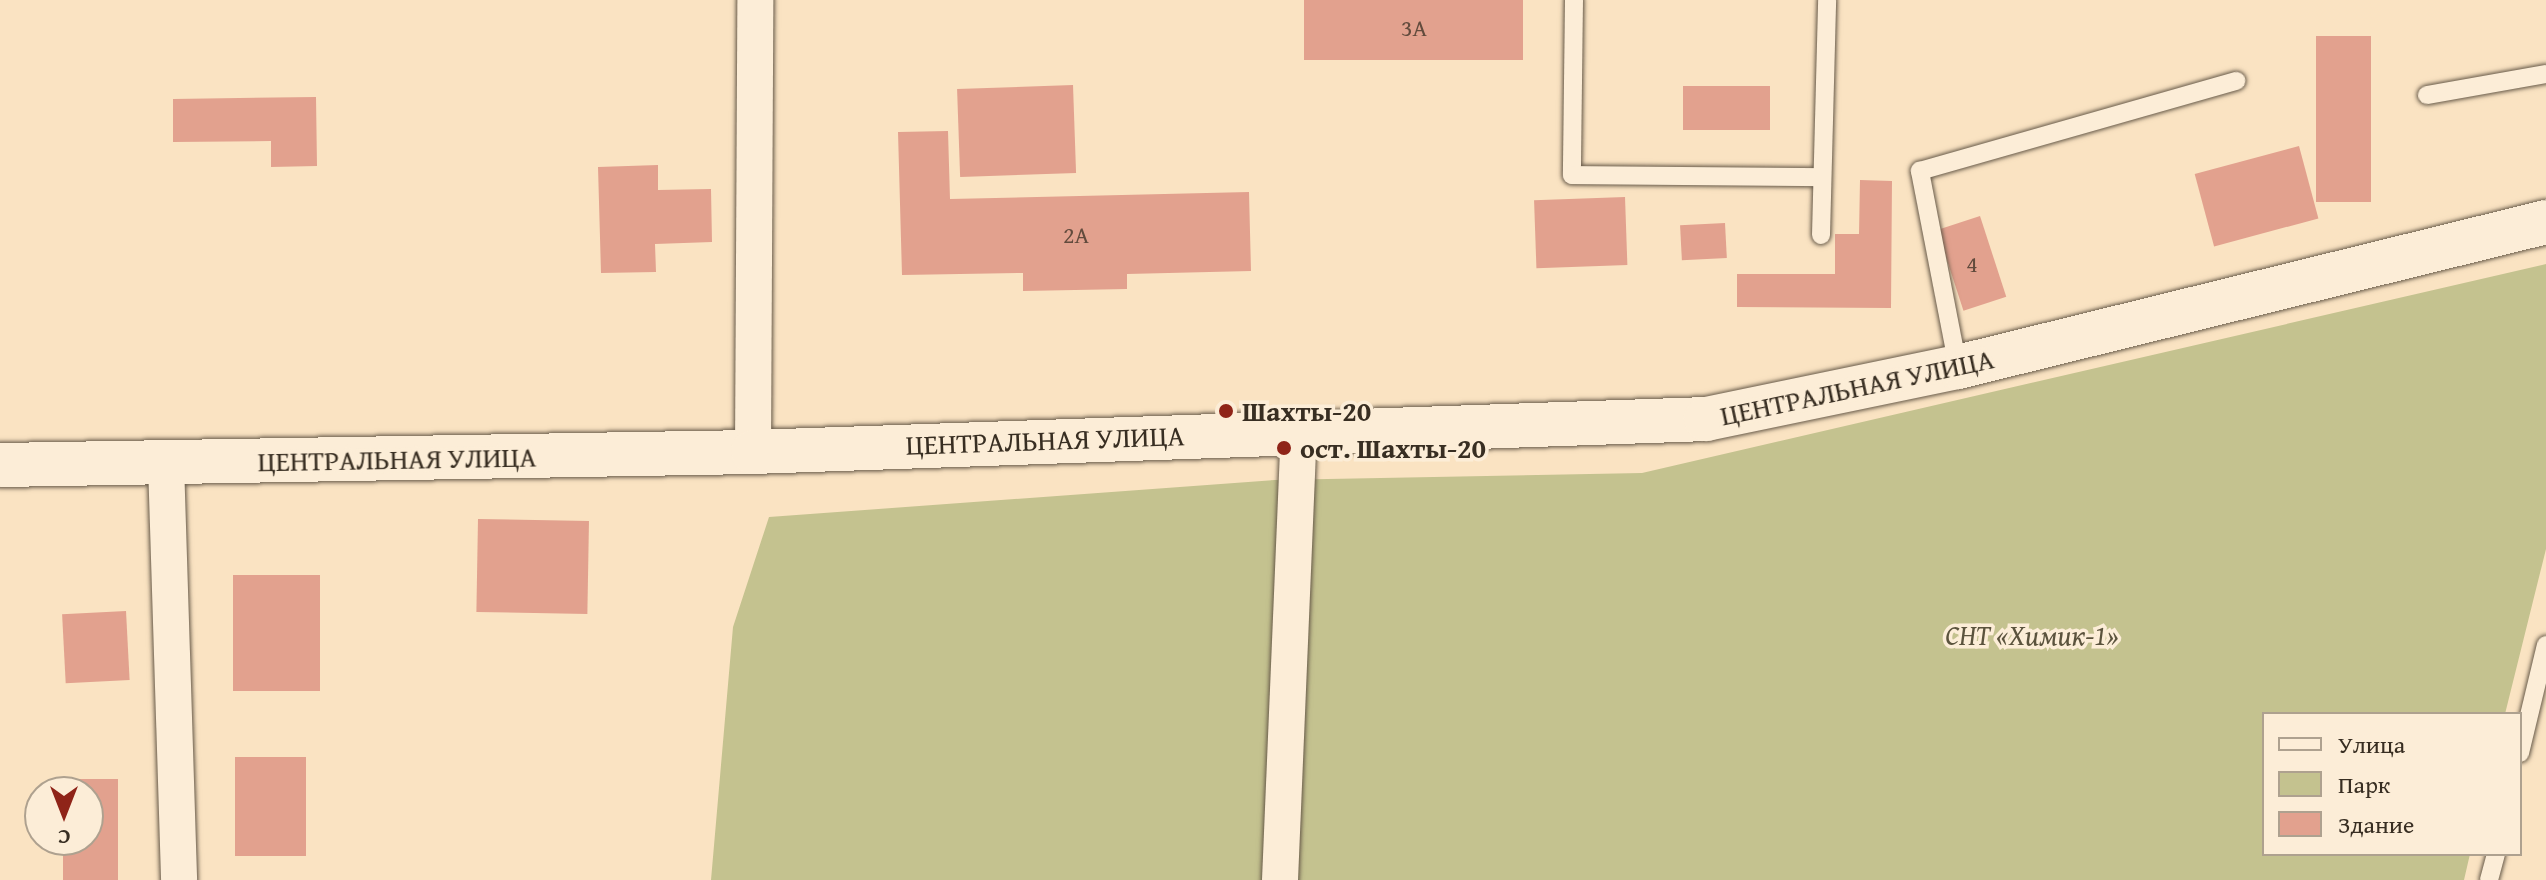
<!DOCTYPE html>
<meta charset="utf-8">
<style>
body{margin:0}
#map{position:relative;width:2546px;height:880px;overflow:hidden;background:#fae3c2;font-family:"Gentium Book Plus",serif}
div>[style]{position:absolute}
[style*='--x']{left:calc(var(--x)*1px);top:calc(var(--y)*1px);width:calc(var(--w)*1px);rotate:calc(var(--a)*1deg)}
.green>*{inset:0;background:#c4c28f}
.building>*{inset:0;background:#e2a18e;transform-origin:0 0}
.roads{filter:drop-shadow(0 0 2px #685b4a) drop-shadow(0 0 2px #685b4a)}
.lane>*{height:18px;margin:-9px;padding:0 9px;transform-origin:9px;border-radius:9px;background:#fcedd7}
.street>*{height:36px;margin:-18px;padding:0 18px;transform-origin:18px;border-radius:18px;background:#fcedd7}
.secondary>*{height:44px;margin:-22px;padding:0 22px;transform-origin:22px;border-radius:22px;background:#fcedd7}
.dots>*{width:22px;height:22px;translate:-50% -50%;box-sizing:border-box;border:4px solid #fcedd7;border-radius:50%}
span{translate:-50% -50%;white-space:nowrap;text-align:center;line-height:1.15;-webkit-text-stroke:7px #fcedd7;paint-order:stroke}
.number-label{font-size:24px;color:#624b3d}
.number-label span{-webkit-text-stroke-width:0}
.street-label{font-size:28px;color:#382e22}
.poi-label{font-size:28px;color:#382e22;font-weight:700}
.left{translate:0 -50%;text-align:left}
.park-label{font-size:28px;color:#5b533d;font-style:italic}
.legend{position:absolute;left:2262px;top:712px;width:260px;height:144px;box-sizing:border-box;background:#fcedd7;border:2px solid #aea18f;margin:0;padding:10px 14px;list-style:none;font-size:24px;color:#382e22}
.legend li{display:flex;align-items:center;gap:16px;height:40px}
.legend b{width:40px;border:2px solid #aea18f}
.north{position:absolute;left:24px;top:776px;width:80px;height:80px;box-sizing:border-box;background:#fcedd7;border:2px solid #aea18f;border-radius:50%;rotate:180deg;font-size:22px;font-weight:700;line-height:32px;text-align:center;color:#382e22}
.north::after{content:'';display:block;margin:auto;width:28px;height:36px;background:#8f2418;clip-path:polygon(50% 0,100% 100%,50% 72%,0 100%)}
</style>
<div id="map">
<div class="green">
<i style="clip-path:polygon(2546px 264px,2546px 549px,2505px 714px,2264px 714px,2264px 854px,2470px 854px,2464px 880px,711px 880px,733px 627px,769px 517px,1275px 480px,1642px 473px)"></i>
</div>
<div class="building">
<i style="left:1304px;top:0;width:219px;height:60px"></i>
<i style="left:2316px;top:36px;width:55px;height:166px"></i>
<i style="left:1073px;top:85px;width:88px;height:116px;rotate:88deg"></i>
<i style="left:1683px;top:86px;width:87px;height:44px"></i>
<i style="clip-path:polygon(316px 97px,317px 166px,271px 167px,271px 141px,173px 142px,173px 99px)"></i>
<i style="clip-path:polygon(948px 131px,950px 199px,1249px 192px,1251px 271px,1127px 274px,1127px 289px,1023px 291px,1023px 273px,902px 275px,898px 132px)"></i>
<i style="left:2299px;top:146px;width:75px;height:108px;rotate:75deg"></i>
<i style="clip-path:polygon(658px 165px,658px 190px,711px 189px,712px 242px,655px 244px,656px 272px,601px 273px,598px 167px)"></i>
<i style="clip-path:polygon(1860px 180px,1892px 181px,1891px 308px,1737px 307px,1737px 274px,1835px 274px,1835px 234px,1859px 234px)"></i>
<i style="left:1625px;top:197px;width:68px;height:91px;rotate:88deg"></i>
<i style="left:1980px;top:216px;width:85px;height:45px;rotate:72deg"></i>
<i style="left:1725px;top:223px;width:35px;height:45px;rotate:87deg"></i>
<i style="left:478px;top:519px;width:111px;height:93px;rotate:1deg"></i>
<i style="left:233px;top:575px;width:87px;height:116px"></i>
<i style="left:126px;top:611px;width:69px;height:64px;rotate:87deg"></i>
<i style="left:235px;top:757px;width:71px;height:99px"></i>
<i style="clip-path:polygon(63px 779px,118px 779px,118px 880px,63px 880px,63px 840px,88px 840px,88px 792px,63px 792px)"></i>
</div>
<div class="roads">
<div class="lane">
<i style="--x:1574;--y:0;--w:175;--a:90.7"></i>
<i style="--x:1572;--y:175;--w:250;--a:0.5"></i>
<i style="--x:2427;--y:95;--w:121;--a:-10"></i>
<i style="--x:1821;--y:235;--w:235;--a:-88.5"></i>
<i style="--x:1958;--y:367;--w:200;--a:-101"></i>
<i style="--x:1920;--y:171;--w:329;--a:-15.9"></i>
<i style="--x:2520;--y:753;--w:111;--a:-76.5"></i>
<i style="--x:2489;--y:880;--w:27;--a:-75"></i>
</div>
<div class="street">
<i style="--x:753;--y:452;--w:452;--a:-89.7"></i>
<i style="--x:166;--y:463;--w:417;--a:88.2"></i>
<i style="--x:1280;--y:880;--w:449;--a:-87.6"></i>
</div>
<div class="secondary">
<i style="--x:0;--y:465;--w:753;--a:-0.99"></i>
<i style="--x:753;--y:452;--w:954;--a:-1.98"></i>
<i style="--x:1706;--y:419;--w:257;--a:-11.7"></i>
<i style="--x:1958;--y:367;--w:606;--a:-13.85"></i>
</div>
</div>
<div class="dots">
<i style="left:1226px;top:411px;background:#8f2418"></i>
<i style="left:1284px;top:448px;background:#8f2418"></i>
</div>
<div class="number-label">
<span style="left:1414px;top:28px">3А</span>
<span style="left:1076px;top:235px">2А</span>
<span style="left:1972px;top:264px">4</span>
</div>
<div class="street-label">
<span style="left:1857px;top:387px;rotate:-12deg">ЦЕНТРАЛЬНАЯ УЛИЦА</span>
<span style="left:1045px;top:440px;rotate:-2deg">ЦЕНТРАЛЬНАЯ УЛИЦА</span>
<span style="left:397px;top:459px;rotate:-1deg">ЦЕНТРАЛЬНАЯ УЛИЦА</span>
</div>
<div class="poi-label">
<span class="left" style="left:1242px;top:411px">Шахты-20</span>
<span class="left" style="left:1300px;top:448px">ост. Шахты-20</span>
</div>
<div class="park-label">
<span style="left:2032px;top:635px">СНТ «Химик-1»</span>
</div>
<ul class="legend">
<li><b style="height:10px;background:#fcedd7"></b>Улица</li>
<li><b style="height:22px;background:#c4c28f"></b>Парк</li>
<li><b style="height:22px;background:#e2a18e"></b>Здание</li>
</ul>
<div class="north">С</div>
</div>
